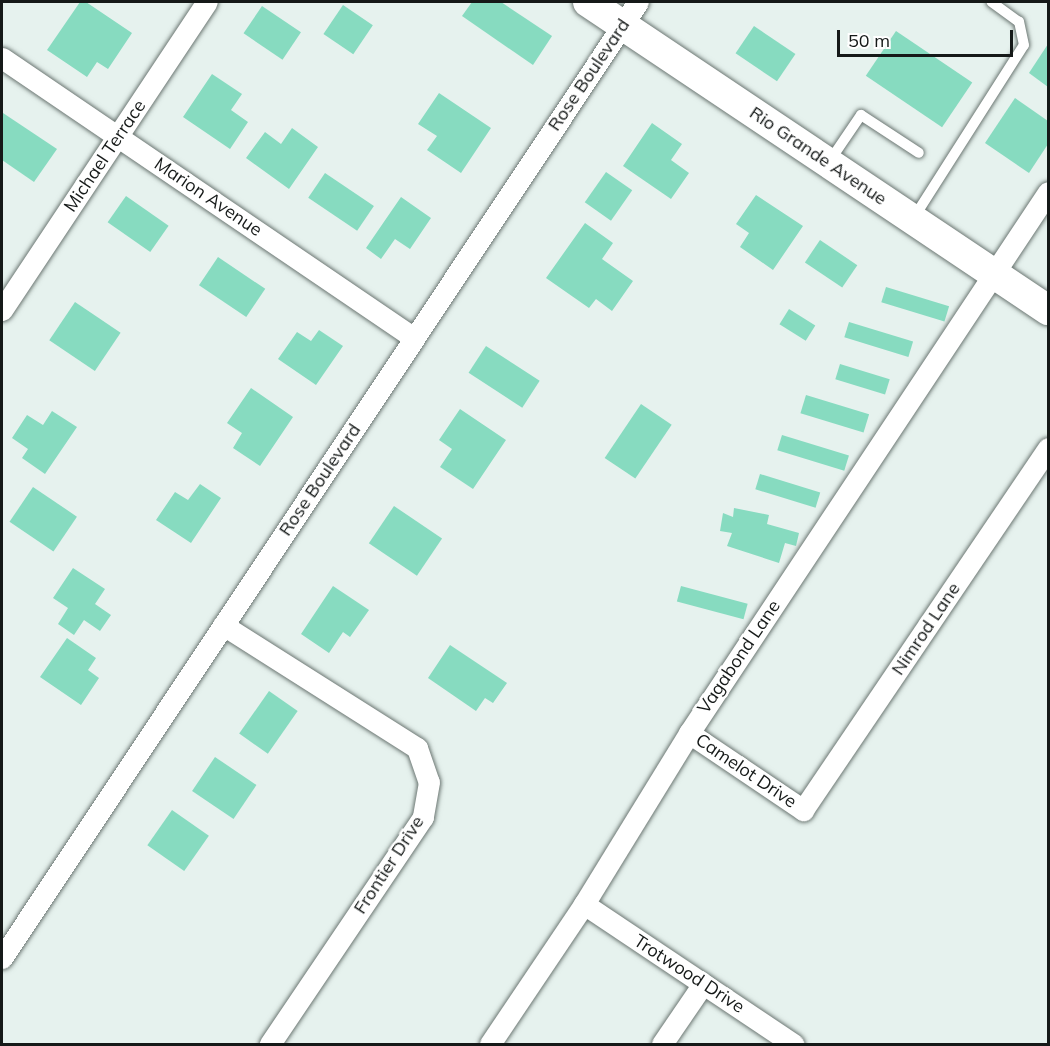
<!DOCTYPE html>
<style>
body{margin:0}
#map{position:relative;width:1050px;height:1046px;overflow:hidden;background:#e6f2ee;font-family:Mulish,sans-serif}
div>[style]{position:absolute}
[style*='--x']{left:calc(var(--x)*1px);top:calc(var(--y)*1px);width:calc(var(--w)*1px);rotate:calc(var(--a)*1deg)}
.building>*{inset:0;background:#87dbc0;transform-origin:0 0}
.roads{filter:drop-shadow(0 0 2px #6c7773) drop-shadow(0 0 2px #6c7773)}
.lane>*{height:10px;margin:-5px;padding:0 5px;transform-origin:5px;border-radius:5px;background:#fff}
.street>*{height:21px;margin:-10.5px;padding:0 10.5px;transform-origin:10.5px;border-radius:10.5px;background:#fff}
.secondary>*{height:30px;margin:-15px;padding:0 15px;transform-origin:15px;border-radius:15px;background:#fff}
span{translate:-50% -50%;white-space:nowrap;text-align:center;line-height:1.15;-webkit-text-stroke:5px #fff;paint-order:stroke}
.street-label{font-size:18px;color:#151918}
.frame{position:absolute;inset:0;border:3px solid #151918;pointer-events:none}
.scale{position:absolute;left:837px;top:30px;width:176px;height:27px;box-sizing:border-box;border:3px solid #151918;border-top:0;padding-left:8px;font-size:18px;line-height:21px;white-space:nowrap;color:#151918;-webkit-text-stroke:4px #fff;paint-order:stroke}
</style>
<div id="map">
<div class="building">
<i style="clip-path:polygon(80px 2px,86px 2px,132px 33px,108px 69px,97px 62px,87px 77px,47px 50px)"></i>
<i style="clip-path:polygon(472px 2px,501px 2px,552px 36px,533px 65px,462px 16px)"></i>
<i style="left:343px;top:5px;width:36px;height:35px;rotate:34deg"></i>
<i style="left:262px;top:6px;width:47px;height:33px;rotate:34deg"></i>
<i style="left:754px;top:26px;width:50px;height:33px;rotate:34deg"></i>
<i style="left:896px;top:31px;width:92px;height:54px;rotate:34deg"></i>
<i style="clip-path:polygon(1048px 44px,1048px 87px,1029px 73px)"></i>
<i style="clip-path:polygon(212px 74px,242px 94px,231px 110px,248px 122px,230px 149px,183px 117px)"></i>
<i style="clip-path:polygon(439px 93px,491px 128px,461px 173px,427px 150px,437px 136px,418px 124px)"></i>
<i style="clip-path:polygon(1015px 98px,1048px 121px,1048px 144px,1029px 173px,985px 143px)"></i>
<i style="clip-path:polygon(3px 113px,57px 149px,34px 182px,2px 160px)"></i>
<i style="clip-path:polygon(652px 123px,682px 144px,671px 160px,689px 173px,671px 199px,623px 166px)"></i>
<i style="clip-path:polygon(292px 128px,318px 147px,289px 189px,246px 158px,265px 132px,281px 144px)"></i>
<i style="left:606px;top:172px;width:32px;height:37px;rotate:35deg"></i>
<i style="left:325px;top:173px;width:59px;height:30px;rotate:34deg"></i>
<i style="clip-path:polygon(756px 195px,803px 226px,773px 270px,740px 247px,749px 233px,736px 224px)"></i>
<i style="left:126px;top:196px;width:52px;height:32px;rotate:35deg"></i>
<i style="clip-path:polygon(401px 197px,431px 218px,410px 249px,395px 239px,381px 259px,366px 248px)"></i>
<i style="clip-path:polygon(585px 223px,613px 243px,602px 259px,633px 281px,612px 311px,596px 299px,589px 308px,546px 278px)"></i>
<i style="left:820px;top:240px;width:45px;height:27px;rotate:34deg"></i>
<i style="left:218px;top:257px;width:57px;height:34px;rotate:34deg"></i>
<i style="left:886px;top:287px;width:66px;height:16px;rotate:17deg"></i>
<i style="left:75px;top:302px;width:55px;height:46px;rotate:34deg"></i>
<i style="left:789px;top:309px;width:31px;height:18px;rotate:32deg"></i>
<i style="left:849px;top:322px;width:67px;height:16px;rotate:17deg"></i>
<i style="clip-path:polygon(319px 330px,343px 346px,316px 385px,278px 359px,297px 332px,311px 341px)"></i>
<i style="left:486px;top:346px;width:64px;height:32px;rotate:33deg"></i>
<i style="left:840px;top:364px;width:52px;height:16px;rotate:17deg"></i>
<i style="clip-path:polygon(251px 388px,293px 417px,260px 466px,233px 448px,242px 433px,227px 423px)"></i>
<i style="left:806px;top:395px;width:66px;height:19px;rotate:17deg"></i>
<i style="left:641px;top:404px;width:37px;height:65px;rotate:34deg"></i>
<i style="clip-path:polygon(460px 409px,506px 440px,473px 489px,440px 467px,452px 449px,439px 440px)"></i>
<i style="clip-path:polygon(52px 411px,77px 427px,45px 474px,22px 458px,28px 449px,12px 438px,27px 415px,43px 425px)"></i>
<i style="left:782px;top:435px;width:70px;height:16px;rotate:17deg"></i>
<i style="left:760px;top:474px;width:63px;height:16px;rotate:17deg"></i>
<i style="clip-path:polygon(200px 484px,221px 498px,191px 543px,156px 520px,175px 492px,188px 500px)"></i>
<i style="left:33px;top:487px;width:53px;height:42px;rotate:34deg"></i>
<i style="left:394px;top:506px;width:58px;height:45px;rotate:34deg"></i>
<i style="clip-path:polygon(734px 508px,769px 515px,767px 524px,799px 533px,796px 546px,785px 543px,779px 563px,727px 546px,732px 533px,720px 531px,723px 513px,733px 517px)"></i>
<i style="clip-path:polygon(73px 568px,105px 589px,95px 604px,111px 615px,100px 631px,84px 620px,74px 635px,58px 624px,68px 608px,53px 598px)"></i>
<i style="clip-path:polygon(333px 586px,369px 610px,350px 637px,343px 632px,329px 653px,301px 634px)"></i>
<i style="left:681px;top:586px;width:69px;height:16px;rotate:15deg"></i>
<i style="clip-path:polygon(67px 638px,96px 658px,88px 670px,99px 678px,81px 705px,40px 677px)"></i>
<i style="clip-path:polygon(450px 645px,507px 683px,493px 703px,485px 698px,476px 711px,428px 678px)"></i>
<i style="left:269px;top:691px;width:35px;height:52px;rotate:35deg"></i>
<i style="left:215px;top:757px;width:50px;height:41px;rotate:34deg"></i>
<i style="left:172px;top:810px;width:45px;height:43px;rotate:35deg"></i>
</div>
<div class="roads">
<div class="lane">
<i style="--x:829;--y:162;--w:57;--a:-55.8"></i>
<i style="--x:861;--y:115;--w:69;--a:33.2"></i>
<i style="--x:913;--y:219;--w:206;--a:-57.5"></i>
<i style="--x:1024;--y:45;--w:24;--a:-102"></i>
<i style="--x:1019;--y:22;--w:34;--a:-144"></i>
</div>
<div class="street">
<i style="--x:2;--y:58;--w:498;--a:34.2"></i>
<i style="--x:2;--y:310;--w:370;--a:-56.4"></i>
<i style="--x:223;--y:625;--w:230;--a:32.4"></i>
<i style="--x:417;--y:748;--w:36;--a:71"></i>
<i style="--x:429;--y:782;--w:36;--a:100"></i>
<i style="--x:423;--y:817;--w:274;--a:124"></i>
<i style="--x:689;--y:733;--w:138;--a:34"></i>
<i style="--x:803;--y:810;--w:437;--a:-55.9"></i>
<i style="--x:584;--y:904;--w:252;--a:33.8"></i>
<i style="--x:2;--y:958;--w:1148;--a:-56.37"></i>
<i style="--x:490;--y:1044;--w:169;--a:-56.1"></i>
<i style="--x:584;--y:904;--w:201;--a:-58.4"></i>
<i style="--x:689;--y:733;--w:649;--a:-56.43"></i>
<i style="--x:662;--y:1044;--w:73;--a:-55.7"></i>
</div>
<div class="secondary">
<i style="--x:588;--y:2;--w:554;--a:33.8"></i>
</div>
</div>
<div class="street-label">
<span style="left:589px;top:75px;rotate:-56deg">Rose Boulevard</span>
<span style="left:105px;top:156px;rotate:-56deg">Michael Terrace</span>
<span style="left:818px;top:156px;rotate:34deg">Rio Grande Avenue</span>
<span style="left:208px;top:197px;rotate:34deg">Marion Avenue</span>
<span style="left:320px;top:480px;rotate:-56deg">Rose Boulevard</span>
<span style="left:926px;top:629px;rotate:-56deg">Nimrod Lane</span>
<span style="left:739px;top:657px;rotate:-56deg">Vagabond Lane</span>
<span style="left:746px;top:771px;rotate:34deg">Camelot Drive</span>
<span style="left:389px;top:865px;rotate:-57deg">Frontier Drive</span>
<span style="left:689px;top:974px;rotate:33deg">Trotwood Drive</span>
</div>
<div class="frame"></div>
<div class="scale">50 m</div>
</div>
